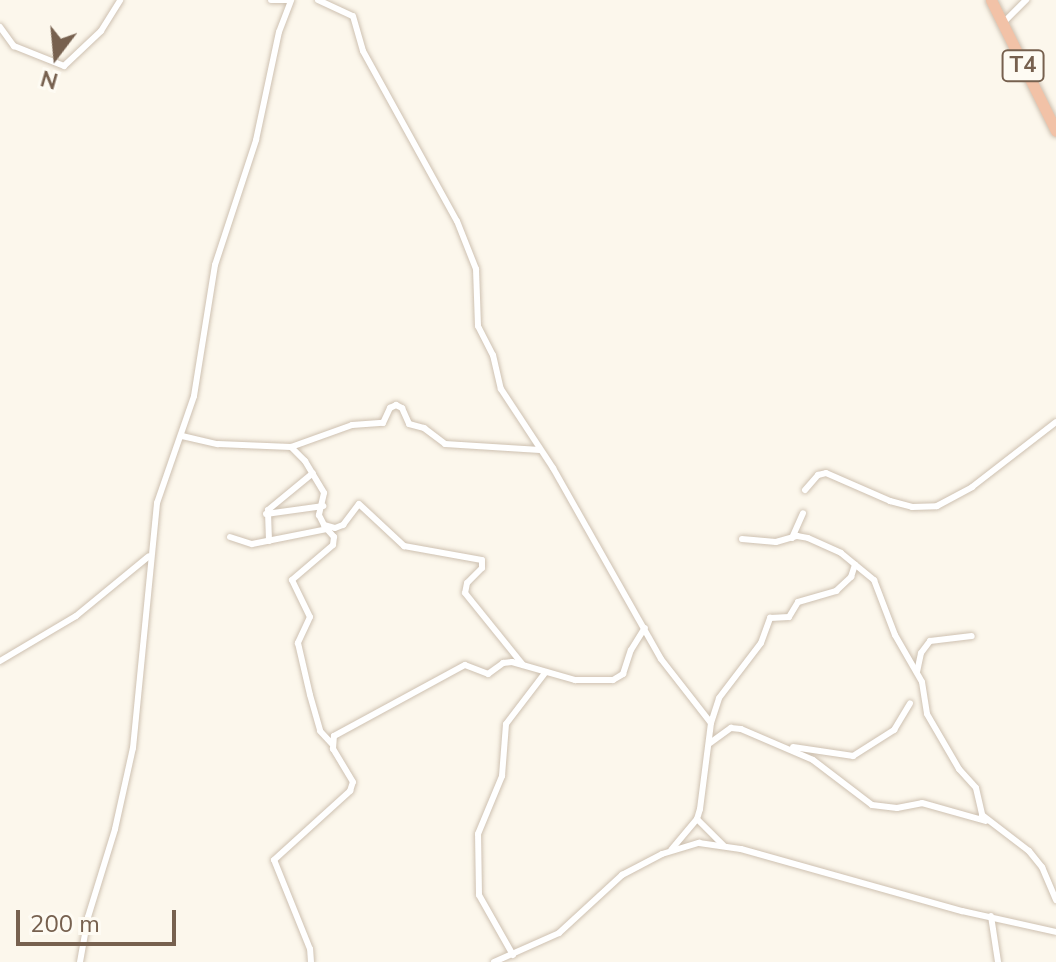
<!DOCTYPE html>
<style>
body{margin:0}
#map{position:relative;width:1056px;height:962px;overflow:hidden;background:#fcf7ec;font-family:"Nunito Sans",sans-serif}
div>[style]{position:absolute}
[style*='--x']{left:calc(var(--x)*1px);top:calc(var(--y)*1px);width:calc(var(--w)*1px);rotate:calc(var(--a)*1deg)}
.roads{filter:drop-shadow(0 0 2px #cec1b1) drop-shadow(0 0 2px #cec1b1)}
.street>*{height:6px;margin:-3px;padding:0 3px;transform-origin:3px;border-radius:3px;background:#fff}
.highway>*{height:11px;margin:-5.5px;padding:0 5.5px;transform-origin:5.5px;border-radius:5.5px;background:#f2c2a7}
span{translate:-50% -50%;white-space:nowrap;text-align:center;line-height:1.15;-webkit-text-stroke:6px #fefbf3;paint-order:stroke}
.shield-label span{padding:2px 6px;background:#fefbf3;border:2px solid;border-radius:6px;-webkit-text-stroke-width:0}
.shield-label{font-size:22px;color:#77614f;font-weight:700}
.north{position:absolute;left:16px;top:16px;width:80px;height:80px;-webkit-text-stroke:6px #fefbf3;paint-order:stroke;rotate:196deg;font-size:22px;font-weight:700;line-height:32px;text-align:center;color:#77614f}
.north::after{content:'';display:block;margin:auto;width:28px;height:36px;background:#77614f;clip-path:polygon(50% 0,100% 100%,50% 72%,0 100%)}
.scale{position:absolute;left:16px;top:910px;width:160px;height:36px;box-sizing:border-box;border:4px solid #77614f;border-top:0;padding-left:10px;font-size:24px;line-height:28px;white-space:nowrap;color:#77614f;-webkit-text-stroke:6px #fefbf3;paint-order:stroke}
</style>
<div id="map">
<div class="roads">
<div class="street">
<i style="--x:271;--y:0;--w:18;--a:0"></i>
<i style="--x:318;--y:0;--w:38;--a:25"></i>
<i style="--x:353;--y:16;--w:36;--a:74"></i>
<i style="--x:363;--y:51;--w:194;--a:61.1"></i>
<i style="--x:457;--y:221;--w:52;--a:68.4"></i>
<i style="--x:476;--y:269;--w:57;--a:88"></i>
<i style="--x:478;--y:326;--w:33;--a:63"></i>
<i style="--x:493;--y:355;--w:35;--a:77"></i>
<i style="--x:501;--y:389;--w:95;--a:56.6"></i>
<i style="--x:553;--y:468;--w:219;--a:60.5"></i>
<i style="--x:661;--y:659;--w:81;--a:52"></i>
<i style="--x:711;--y:723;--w:87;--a:97.3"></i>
<i style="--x:700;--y:809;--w:10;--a:107"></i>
<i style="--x:697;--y:819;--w:40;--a:130"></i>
<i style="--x:1003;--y:23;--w:33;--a:-45"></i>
<i style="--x:0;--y:27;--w:24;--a:54"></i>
<i style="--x:14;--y:46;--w:54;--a:21.8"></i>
<i style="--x:64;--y:66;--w:51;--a:-43.4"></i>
<i style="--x:101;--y:31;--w:36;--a:-58"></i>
<i style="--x:182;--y:436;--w:37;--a:13"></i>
<i style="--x:218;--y:444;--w:73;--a:2.4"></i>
<i style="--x:291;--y:447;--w:65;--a:-19.8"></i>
<i style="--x:352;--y:425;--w:31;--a:-4"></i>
<i style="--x:383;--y:423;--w:17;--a:-65"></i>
<i style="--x:390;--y:408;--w:7;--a:-27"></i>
<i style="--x:396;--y:405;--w:7;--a:27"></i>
<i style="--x:402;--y:408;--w:17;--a:66"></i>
<i style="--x:409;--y:424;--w:16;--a:15"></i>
<i style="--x:424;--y:428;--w:26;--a:37"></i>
<i style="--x:445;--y:444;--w:95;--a:3.6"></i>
<i style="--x:291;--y:447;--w:20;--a:45"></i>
<i style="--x:305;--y:461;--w:37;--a:59"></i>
<i style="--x:324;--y:493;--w:23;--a:103"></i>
<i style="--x:319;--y:515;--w:11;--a:63"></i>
<i style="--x:324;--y:525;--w:11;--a:15"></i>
<i style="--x:335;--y:528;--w:9;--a:-21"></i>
<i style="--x:343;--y:525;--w:26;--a:-53"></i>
<i style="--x:359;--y:504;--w:62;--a:43"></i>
<i style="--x:404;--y:546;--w:79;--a:10.2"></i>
<i style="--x:482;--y:560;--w:8;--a:90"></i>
<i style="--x:482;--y:568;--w:21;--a:135"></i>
<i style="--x:467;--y:583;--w:10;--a:101"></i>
<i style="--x:465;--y:593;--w:92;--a:51.1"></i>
<i style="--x:805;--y:490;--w:20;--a:-49"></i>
<i style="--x:818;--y:475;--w:8;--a:-14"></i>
<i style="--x:826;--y:473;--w:70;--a:23.6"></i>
<i style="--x:890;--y:501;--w:23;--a:15"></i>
<i style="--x:912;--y:507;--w:25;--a:-2"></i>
<i style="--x:937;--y:506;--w:40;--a:-28"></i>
<i style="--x:972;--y:487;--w:106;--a:-37.7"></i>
<i style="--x:266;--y:514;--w:58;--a:-8"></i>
<i style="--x:326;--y:528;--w:12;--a:48"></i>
<i style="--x:334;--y:537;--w:8;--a:97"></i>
<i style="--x:333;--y:545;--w:54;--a:139.5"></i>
<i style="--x:292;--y:580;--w:41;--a:64.1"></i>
<i style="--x:310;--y:617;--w:29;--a:115"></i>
<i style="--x:298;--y:643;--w:53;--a:77"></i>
<i style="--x:310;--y:695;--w:37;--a:74"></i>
<i style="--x:320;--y:731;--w:18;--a:47"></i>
<i style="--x:230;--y:537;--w:23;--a:18"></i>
<i style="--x:252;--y:544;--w:76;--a:-11.3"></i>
<i style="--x:792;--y:538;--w:27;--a:-66"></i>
<i style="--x:742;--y:539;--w:34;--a:5"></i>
<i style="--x:776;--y:542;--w:22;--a:-16"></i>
<i style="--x:797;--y:536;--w:11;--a:10"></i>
<i style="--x:808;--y:538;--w:36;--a:24"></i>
<i style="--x:841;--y:553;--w:43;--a:39.3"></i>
<i style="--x:874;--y:580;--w:59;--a:69.1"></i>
<i style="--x:895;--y:635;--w:54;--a:60.1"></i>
<i style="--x:922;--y:682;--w:32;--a:81"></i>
<i style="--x:927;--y:714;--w:64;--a:59.8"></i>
<i style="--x:959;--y:769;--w:25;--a:48"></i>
<i style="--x:976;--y:788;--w:28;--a:77"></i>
<i style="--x:982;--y:815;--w:59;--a:37.5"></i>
<i style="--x:1029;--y:851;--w:21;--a:51"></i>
<i style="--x:1042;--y:867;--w:36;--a:67"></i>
<i style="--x:269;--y:541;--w:31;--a:-92"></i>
<i style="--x:268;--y:510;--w:58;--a:-39.4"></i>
<i style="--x:0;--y:661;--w:88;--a:-30.6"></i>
<i style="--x:76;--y:616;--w:94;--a:-39.4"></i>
<i style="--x:917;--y:672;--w:19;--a:-78"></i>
<i style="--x:921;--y:653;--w:15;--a:-53"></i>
<i style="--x:930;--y:641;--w:42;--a:-6.8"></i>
<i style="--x:711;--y:723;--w:26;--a:-72"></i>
<i style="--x:719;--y:698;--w:69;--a:-52.6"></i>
<i style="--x:761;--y:643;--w:27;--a:-70"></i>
<i style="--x:770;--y:618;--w:19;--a:-3"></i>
<i style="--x:789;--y:617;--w:17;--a:-59"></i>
<i style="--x:798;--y:602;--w:40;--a:-16"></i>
<i style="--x:836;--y:591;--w:21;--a:-43"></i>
<i style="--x:851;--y:577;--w:13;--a:-72"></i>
<i style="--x:710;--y:743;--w:26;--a:-36"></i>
<i style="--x:731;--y:728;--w:10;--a:6"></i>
<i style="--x:741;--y:729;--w:78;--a:23.3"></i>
<i style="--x:813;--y:760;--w:74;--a:37.3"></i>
<i style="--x:872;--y:805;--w:25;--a:7"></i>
<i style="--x:897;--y:808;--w:25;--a:-11"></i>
<i style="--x:922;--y:803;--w:66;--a:15.7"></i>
<i style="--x:793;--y:747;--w:61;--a:8.5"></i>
<i style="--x:853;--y:756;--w:49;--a:-32.4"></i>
<i style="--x:894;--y:730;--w:31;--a:-59"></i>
<i style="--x:697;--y:819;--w:37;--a:45"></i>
<i style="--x:991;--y:916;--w:47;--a:81.3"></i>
<i style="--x:513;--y:955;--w:69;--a:-119.5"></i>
<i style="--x:479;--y:895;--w:61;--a:-90.9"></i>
<i style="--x:478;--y:834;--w:63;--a:-67.5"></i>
<i style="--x:502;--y:776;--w:52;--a:-85.6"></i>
<i style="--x:506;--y:724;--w:64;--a:-52.6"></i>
<i style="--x:80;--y:962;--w:46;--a:-79.9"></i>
<i style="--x:88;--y:917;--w:92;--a:-72.9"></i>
<i style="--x:115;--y:829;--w:83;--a:-77.5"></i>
<i style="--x:133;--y:748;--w:246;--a:-84.4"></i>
<i style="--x:157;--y:503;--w:113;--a:-70.9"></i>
<i style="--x:194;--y:396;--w:133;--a:-80.9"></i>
<i style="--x:215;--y:265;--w:132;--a:-71.8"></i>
<i style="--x:256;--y:140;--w:110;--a:-78"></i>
<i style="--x:279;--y:32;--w:34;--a:-69"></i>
<i style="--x:311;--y:962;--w:13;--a:-94"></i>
<i style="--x:310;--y:949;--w:96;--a:-112"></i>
<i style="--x:274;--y:860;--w:103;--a:-42.2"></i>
<i style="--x:350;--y:791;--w:9;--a:-72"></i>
<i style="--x:353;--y:782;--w:39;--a:-121"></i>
<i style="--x:333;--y:749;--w:13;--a:-86"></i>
<i style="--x:334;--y:736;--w:149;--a:-28.5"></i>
<i style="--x:465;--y:665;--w:25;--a:21"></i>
<i style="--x:488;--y:674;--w:19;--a:-36"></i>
<i style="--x:503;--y:663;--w:9;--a:-6"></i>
<i style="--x:512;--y:662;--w:66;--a:15.9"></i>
<i style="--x:575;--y:680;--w:38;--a:0"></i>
<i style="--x:613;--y:680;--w:12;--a:-31"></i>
<i style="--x:623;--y:674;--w:25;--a:-72"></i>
<i style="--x:631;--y:650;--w:26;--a:-58"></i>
<i style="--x:494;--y:962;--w:71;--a:-24"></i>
<i style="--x:559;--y:933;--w:86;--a:-42.6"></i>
<i style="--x:622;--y:875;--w:45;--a:-27.7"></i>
<i style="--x:662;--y:854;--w:39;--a:-17"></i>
<i style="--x:699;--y:843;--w:42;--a:8.1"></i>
<i style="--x:741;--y:849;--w:230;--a:15.7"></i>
<i style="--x:962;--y:911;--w:96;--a:12.6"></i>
</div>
<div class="highway">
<i style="--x:991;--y:0;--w:146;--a:63.6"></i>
</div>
</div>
<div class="shield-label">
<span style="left:1023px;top:66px">T4</span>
</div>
<div class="north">N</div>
<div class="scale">200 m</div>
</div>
